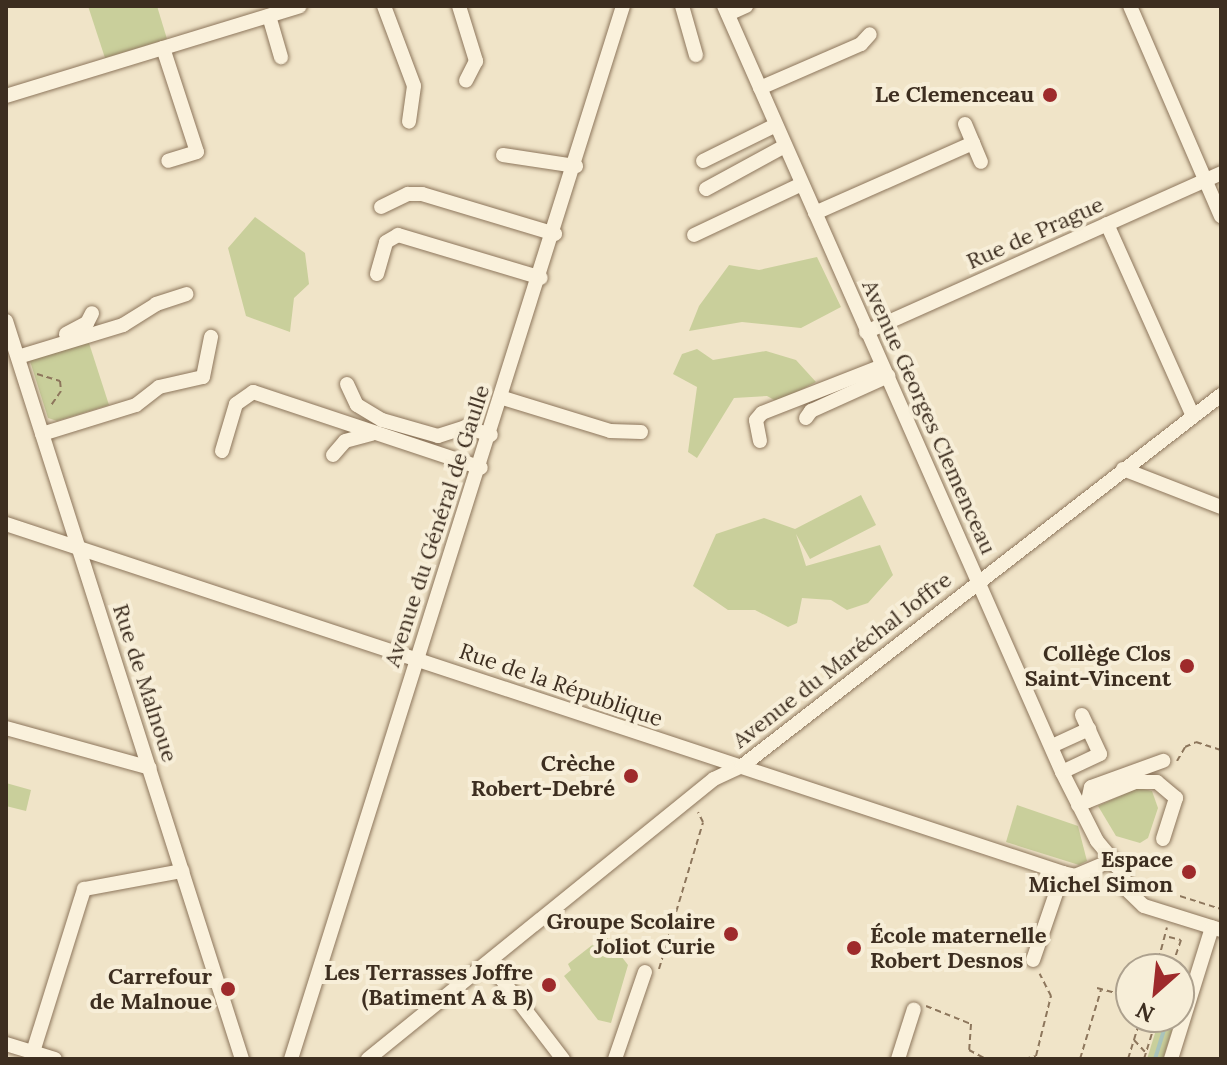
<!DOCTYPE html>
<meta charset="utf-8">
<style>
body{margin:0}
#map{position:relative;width:1227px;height:1065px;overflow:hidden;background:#f0e4c8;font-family:Lora,serif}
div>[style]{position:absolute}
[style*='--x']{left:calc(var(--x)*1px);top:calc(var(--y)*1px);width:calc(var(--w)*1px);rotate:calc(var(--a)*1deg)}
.green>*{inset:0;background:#c9cf9b}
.stream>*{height:4px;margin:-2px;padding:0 2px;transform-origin:2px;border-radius:2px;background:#a9c4bc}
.path>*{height:2px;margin-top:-1px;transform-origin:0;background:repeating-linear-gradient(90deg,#8d765c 0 6px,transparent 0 10px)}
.roads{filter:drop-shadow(0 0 2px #8d765c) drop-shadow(0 0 2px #8d765c)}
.minor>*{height:14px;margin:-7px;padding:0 7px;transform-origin:7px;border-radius:7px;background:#faf1dc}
.dots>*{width:22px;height:22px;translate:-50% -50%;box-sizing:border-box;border:4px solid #f7eed8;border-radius:50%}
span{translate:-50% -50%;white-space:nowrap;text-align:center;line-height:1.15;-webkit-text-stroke:8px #f7eed8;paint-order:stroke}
.poi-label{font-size:22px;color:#3d2e20;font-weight:700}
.right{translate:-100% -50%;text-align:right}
.left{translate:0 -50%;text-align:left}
.street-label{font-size:22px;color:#3d2e20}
.frame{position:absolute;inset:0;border:8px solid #3d2e20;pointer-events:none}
.north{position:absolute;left:1115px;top:953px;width:80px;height:80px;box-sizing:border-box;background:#f7eed8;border:2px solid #ada18e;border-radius:50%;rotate:207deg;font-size:22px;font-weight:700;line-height:32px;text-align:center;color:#3d2e20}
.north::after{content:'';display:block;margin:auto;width:28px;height:36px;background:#9e2a2b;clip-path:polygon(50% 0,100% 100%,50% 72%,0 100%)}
</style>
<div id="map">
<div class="green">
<i style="clip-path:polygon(88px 6px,157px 6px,167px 39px,105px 58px)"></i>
<i style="clip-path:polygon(255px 217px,305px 253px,309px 284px,294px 298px,290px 332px,246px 316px,228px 248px)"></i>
<i style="clip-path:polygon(817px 257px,841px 307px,801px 328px,742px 322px,689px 331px,699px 306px,729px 265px,759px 270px)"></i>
<i style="clip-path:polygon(88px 340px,109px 405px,57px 421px,48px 418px,29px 358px)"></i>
<i style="clip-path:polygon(697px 349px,713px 360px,766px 351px,796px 360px,816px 382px,778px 402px,767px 396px,734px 398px,697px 458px,688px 452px,697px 387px,673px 374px,682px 354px)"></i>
<i style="clip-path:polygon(861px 495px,876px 525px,810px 559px,796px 534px,806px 566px,880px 545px,893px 575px,868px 603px,847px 610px,831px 600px,802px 598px,797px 623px,788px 627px,755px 610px,728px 610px,693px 586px,716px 534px,764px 518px,795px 529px)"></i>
<i style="clip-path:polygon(6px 783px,31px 790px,26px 811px,6px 806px)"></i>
<i style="clip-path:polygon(1138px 788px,1152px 791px,1158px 808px,1148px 838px,1140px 843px,1116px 836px,1098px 806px)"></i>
<i style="clip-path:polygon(1017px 805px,1078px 826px,1087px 861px,1079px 865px,1006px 842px)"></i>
<i style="clip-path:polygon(605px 935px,628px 965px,611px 1023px,598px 1020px,564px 976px,571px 970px,568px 964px)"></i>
<i style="clip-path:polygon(1160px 1017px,1176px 1017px,1163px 1059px,1147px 1059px)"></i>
</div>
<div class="stream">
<i style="--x:1179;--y:983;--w:1;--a:-90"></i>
<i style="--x:1155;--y:1059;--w:44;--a:-72.8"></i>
</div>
<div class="path">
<i style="--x:37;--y:374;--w:24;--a:17"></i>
<i style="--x:60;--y:381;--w:10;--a:84"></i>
<i style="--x:61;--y:391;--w:19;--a:125"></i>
<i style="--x:1177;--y:761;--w:16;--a:-60"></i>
<i style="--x:1185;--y:747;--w:12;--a:-24"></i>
<i style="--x:1196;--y:742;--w:26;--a:18"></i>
<i style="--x:1142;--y:884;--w:83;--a:17.6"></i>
<i style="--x:1169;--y:937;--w:12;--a:14"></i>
<i style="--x:1181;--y:940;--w:31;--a:109"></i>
<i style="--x:1158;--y:967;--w:7;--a:16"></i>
<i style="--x:659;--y:969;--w:153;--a:-73.3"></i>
<i style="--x:703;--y:822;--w:11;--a:-117"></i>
<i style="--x:1156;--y:969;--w:43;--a:-75.3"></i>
<i style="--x:1097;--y:988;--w:35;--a:15"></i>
<i style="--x:926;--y:1006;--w:48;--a:21.8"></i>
<i style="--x:971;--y:1024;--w:26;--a:94"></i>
<i style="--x:969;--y:1050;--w:19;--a:28"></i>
<i style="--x:1134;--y:1040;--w:16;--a:47"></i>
<i style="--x:1024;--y:1059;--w:12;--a:-14"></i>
<i style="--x:1036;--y:1056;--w:62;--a:-76"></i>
<i style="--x:1051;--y:996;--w:25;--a:-117"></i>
<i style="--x:1080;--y:1059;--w:72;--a:-73.1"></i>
<i style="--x:1128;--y:1059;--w:44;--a:-72.8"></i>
<i style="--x:1144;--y:1059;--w:44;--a:-72.8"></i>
</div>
<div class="roads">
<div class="minor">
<i style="--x:384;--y:6;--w:85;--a:69.4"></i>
<i style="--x:414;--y:86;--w:36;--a:98"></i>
<i style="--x:459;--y:6;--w:58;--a:72.8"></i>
<i style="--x:476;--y:61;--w:22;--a:117"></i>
<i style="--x:682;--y:6;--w:51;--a:74.1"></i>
<i style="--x:724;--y:6;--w:837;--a:66.19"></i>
<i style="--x:1062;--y:772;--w:77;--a:63.1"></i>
<i style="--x:1097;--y:841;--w:31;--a:50"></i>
<i style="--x:1130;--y:6;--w:229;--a:66.6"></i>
<i style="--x:728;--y:14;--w:20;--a:-24"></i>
<i style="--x:269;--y:16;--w:43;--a:73.7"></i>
<i style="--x:163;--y:48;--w:109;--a:71.9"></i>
<i style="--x:197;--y:152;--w:30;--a:163"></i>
<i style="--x:760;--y:88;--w:110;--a:-23.5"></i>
<i style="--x:861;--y:44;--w:13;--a:-48"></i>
<i style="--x:6;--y:96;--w:307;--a:-17"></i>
<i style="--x:965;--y:124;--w:41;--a:67.2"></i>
<i style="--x:503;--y:155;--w:74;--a:8.6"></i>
<i style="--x:703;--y:161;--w:81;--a:-26.3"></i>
<i style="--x:706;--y:189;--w:90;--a:-28.6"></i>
<i style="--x:381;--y:207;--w:30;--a:-26"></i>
<i style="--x:408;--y:194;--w:14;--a:0"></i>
<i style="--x:422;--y:194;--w:139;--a:16.7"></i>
<i style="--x:815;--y:213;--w:173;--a:-23.9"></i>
<i style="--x:1107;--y:224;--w:210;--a:65.9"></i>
<i style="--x:694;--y:235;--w:119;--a:-25.3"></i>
<i style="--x:377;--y:274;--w:33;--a:-74"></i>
<i style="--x:386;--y:242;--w:14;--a:-30"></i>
<i style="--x:398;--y:235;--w:149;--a:16.7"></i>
<i style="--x:6;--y:321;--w:775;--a:72.27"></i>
<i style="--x:866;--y:332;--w:389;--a:-24.1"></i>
<i style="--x:66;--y:334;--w:24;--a:-28"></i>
<i style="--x:87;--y:323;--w:11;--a:-63"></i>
<i style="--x:18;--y:357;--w:110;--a:-16.9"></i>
<i style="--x:123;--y:325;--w:39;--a:-32"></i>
<i style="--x:156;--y:304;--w:32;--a:-18"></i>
<i style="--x:347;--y:384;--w:23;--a:65"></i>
<i style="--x:357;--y:405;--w:29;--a:31"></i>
<i style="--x:382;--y:420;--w:58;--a:15.9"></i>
<i style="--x:438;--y:436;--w:28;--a:-18"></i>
<i style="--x:465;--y:427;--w:27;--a:17"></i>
<i style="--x:503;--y:398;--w:112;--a:17.1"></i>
<i style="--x:610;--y:431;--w:31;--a:2"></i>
<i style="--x:806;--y:418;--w:9;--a:-54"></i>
<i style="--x:811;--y:411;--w:85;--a:-24.4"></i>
<i style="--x:42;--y:434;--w:98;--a:-17.1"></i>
<i style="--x:136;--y:405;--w:29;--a:-38"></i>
<i style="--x:159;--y:387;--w:45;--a:-12.8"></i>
<i style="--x:203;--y:377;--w:41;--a:-78.7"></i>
<i style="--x:760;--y:441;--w:21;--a:-101"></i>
<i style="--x:756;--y:420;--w:9;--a:-49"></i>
<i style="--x:762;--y:413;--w:129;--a:-21.4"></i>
<i style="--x:222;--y:451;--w:49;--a:-73.4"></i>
<i style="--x:236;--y:404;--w:21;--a:-35"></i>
<i style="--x:253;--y:392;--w:240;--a:18.4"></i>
<i style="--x:333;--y:455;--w:18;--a:-49"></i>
<i style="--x:345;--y:441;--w:28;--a:-15"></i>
<i style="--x:1123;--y:469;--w:105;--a:21.2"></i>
<i style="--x:6;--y:524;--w:1113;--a:18.27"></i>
<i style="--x:1063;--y:873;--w:12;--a:14"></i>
<i style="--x:1075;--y:876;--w:38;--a:-23"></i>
<i style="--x:1110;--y:861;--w:17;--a:40"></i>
<i style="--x:1123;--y:872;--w:16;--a:83"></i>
<i style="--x:6;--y:728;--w:149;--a:15.5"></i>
<i style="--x:1052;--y:746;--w:41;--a:-24.7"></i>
<i style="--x:1062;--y:772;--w:42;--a:-25.3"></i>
<i style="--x:1100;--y:754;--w:43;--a:-114.8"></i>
<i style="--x:1088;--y:801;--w:14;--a:-78"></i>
<i style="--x:1091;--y:787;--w:77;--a:-19.9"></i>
<i style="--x:1078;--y:805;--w:61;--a:-22"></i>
<i style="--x:1135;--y:782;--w:22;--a:0"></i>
<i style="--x:1157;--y:782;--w:25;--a:40"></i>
<i style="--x:1176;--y:798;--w:43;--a:107.6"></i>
<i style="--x:1120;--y:883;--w:33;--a:44"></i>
<i style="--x:1144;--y:906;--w:81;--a:17.3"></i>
<i style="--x:1033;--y:960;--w:92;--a:-71"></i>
<i style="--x:490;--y:964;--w:120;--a:52.5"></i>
<i style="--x:6;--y:1044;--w:51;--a:17"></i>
<i style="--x:33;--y:1052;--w:171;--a:-72.6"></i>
<i style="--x:84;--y:889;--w:100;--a:-10.4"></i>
<i style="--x:291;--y:1059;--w:1104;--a:-72.5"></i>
<i style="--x:368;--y:1059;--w:445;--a:-39"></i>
<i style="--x:714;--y:779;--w:31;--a:-25"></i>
<i style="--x:742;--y:766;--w:606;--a:-37.76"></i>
<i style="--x:615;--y:1059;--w:92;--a:-71"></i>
<i style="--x:898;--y:1059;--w:52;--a:-72.3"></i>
<i style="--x:1171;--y:1059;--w:138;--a:-72.7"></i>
</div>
</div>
<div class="dots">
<i style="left:1050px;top:95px;background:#9e2a2b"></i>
<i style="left:1187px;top:666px;background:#9e2a2b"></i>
<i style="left:631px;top:776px;background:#9e2a2b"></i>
<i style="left:1189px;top:872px;background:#9e2a2b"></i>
<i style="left:731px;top:934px;background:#9e2a2b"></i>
<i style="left:854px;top:948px;background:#9e2a2b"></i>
<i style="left:549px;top:985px;background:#9e2a2b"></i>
<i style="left:228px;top:989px;background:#9e2a2b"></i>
</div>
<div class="poi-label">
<span class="right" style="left:1034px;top:95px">Le Clemenceau</span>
<span class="right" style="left:1171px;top:666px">Collège Clos<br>Saint-Vincent</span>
<span class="right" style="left:615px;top:776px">Crèche<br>Robert-Debré</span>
<span class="right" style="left:1173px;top:872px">Espace<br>Michel Simon</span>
<span class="right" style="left:715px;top:934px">Groupe Scolaire<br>Joliot Curie</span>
<span class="left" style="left:870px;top:948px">École maternelle<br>Robert Desnos</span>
<span class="right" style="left:533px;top:985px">Les Terrasses Joffre<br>(Batiment A &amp; B)</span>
<span class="right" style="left:212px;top:989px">Carrefour<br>de Malnoue</span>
</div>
<div class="street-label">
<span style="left:1035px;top:233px;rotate:-24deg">Rue de Prague</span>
<span style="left:929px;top:417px;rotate:66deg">Avenue Georges Clemenceau</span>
<span style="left:437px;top:526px;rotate:-72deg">Avenue du Général de Gaulle</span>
<span style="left:842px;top:660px;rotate:-38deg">Avenue du Maréchal Joffre</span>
<span style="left:145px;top:683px;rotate:72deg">Rue de Malnoue</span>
<span style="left:561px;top:685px;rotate:19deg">Rue de la République</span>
</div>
<div class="frame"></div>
<div class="north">N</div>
</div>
